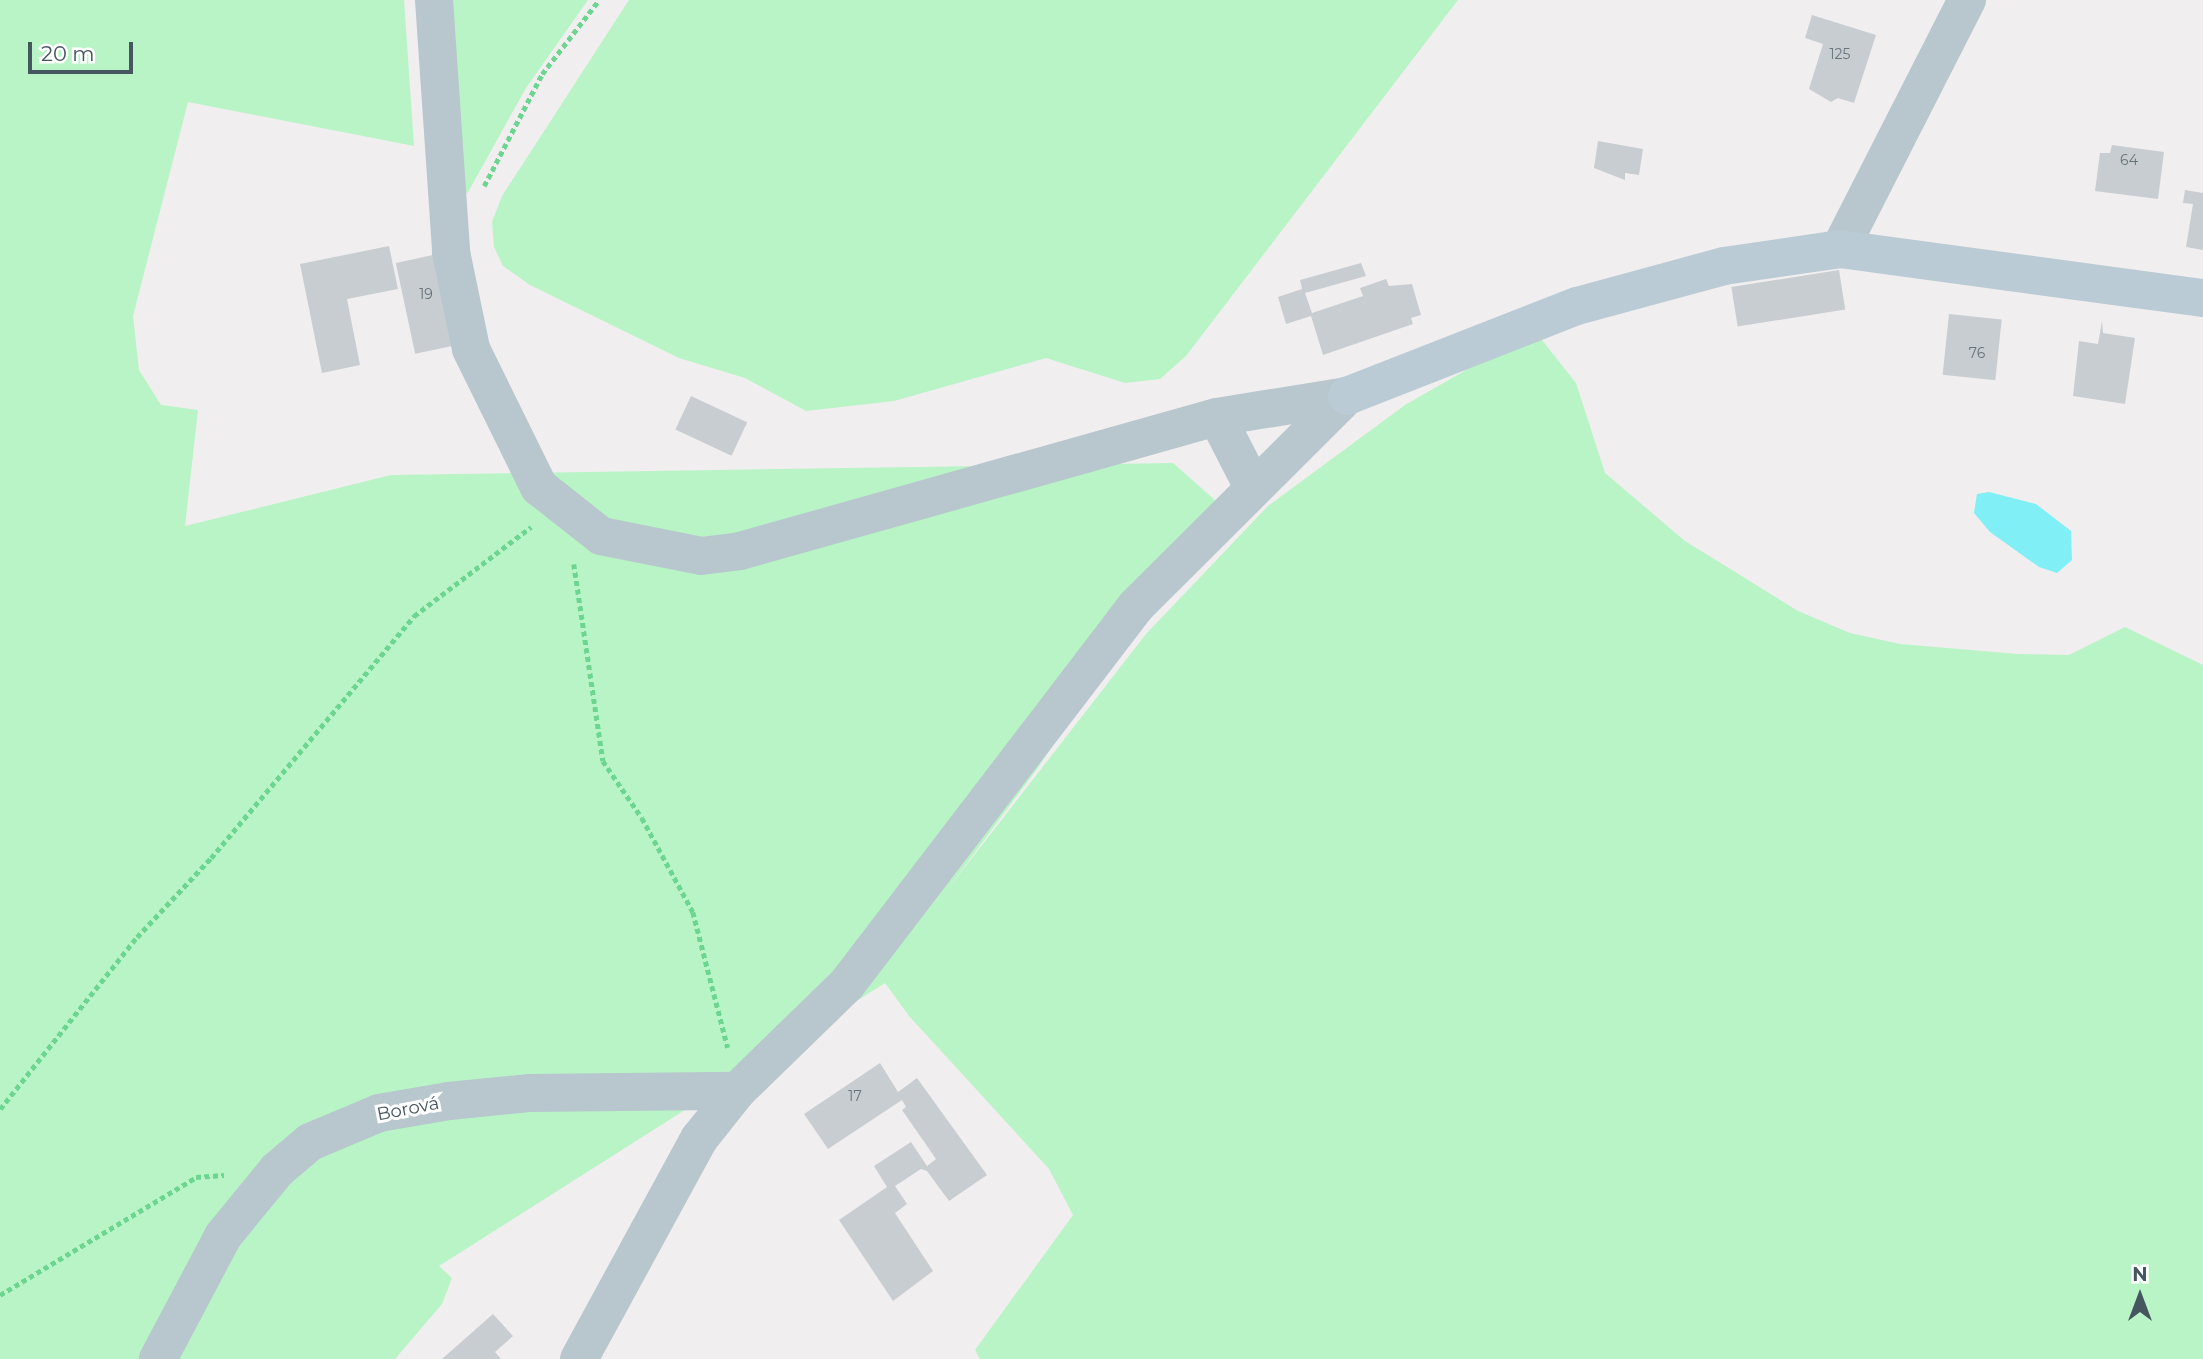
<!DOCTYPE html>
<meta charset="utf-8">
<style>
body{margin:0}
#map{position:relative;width:2203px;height:1359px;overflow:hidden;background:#f1eeef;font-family:Montserrat,sans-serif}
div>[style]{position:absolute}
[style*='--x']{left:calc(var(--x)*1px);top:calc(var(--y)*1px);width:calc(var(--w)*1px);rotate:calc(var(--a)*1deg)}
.green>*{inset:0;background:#b8f4c6}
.water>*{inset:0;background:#80eff6}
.building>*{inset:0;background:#c8cdd2;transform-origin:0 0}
.path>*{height:4.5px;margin-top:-2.25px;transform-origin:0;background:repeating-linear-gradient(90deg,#6cd691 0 5px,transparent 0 8.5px)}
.street>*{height:38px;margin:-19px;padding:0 19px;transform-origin:19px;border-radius:19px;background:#b8c6cd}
.secondary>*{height:38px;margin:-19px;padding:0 19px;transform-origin:19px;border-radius:19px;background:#bacbd5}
span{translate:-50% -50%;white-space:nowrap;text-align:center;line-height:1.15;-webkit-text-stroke:6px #fff;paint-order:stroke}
.number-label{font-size:14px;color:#66747b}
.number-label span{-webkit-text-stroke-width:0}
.street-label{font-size:18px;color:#45565e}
.north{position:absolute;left:2105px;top:1261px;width:70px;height:70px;-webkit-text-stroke:5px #fff;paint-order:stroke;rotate:0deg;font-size:19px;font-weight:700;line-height:28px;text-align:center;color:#45565e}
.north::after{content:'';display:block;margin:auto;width:24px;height:32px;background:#45565e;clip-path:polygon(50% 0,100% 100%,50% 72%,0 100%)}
.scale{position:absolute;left:28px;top:42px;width:105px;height:32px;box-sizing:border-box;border:4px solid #45565e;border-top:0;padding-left:9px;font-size:21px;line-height:24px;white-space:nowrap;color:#45565e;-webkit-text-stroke:5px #fff;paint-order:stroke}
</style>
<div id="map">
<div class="green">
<i style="clip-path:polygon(0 0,404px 0,414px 146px,188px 102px,133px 316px,139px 370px,161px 405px,198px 410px,185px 526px,391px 475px,1173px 463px,1217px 502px,1037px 769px,947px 890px,1146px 634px,1268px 506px,1405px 405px,1508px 346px,1542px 340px,1576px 383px,1605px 473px,1685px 541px,1798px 611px,1850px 633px,1900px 644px,2018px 654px,2069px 655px,2125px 627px,2203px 665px,2203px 1359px,980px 1359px,975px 1350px,1073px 1215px,1049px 1169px,909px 1016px,885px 983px,439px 1266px,452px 1278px,442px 1304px,395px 1359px,0 1359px)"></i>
<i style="clip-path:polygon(451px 0,588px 0,526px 88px,467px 194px,459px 173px)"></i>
<i style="clip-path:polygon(629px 0,1458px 0,1186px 356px,1160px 379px,1125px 383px,1046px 358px,894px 401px,806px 411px,745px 378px,679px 358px,530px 285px,503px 266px,494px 247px,492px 222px,502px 196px)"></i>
</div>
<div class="water">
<i style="clip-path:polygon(1989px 492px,2036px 504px,2071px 531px,2072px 560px,2057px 573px,2039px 567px,1990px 532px,1974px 513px,1977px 494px)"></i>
</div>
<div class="building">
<i style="clip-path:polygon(1812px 15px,1876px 35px,1854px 103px,1838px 98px,1831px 102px,1809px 89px,1823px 44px,1805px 38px)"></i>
<i style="clip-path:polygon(1598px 141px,1643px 149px,1639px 175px,1625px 173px,1625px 180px,1594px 168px)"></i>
<i style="clip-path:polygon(2112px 145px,2164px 152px,2158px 199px,2095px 191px,2100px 153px,2110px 153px)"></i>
<i style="clip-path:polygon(2185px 190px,2203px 193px,2203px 250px,2186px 247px,2193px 204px,2183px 203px)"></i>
<i style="clip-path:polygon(389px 246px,398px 289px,347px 299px,360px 365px,322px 373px,300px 264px)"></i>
<i style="left:433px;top:255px;width:93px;height:38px;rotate:78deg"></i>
<i style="clip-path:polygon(1361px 263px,1366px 276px,1305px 293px,1312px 313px,1363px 296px,1360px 288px,1386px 279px,1389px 286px,1412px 284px,1421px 315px,1411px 318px,1413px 324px,1323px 355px,1311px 316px,1286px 324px,1278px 297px,1302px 289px,1300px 280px)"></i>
<i style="left:1839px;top:270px;width:40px;height:109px;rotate:81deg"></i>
<i style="left:1949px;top:314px;width:53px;height:61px;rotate:6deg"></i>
<i style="clip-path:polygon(2102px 321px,2103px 333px,2135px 338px,2125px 404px,2073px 396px,2079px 341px,2098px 344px)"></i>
<i style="left:691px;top:396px;width:62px;height:37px;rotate:25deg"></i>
<i style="clip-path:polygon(880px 1063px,898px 1092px,917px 1078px,987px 1175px,949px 1201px,927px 1171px,921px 1169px,895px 1186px,907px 1204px,895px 1213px,933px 1271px,893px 1301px,839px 1220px,887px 1187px,874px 1166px,911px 1142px,927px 1166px,936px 1159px,902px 1110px,906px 1107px,902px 1100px,828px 1149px,804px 1114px)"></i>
<i style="clip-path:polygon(493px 1314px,513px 1336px,495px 1352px,501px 1359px,442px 1359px)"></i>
</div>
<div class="path">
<i style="--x:484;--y:186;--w:126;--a:-62.6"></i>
<i style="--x:542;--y:74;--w:93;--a:-52.4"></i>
<i style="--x:574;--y:564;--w:199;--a:81.6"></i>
<i style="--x:603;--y:761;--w:69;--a:55.6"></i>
<i style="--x:642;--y:818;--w:107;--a:61.5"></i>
<i style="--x:693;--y:912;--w:140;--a:75.6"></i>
<i style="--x:0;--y:1109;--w:220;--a:-51.5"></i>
<i style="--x:137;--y:937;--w:108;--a:-46.9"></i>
<i style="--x:211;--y:858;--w:316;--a:-50"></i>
<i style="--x:414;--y:616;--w:147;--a:-37.3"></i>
<i style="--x:0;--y:1295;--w:229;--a:-31"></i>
<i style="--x:196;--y:1177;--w:28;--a:-4"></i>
</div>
<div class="street">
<i style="--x:434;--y:0;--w:253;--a:86.1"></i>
<i style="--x:451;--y:252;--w:99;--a:78.3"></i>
<i style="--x:471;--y:349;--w:154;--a:63.8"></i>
<i style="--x:539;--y:487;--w:79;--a:38.3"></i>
<i style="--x:601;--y:536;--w:102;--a:11.3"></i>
<i style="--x:701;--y:556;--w:39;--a:-7"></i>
<i style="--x:740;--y:551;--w:495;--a:-15.7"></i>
<i style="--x:1217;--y:417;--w:132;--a:-9.2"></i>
<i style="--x:1840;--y:249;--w:280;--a:-63"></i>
<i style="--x:1217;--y:417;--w:79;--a:62.8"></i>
<i style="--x:158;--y:1359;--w:139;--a:-62.1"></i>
<i style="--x:223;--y:1236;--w:85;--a:-50.7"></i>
<i style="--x:277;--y:1170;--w:43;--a:-40.3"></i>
<i style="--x:310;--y:1142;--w:75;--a:-22.8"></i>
<i style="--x:379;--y:1113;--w:71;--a:-9.7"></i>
<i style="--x:449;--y:1101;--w:80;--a:-5.7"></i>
<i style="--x:529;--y:1093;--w:208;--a:-0.6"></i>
<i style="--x:579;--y:1359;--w:251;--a:-61.4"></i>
<i style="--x:699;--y:1139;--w:61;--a:-51.6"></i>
<i style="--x:737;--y:1091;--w:153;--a:-44.2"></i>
<i style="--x:847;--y:984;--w:476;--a:-52.6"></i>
<i style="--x:1136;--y:606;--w:298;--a:-44.9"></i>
</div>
<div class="secondary">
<i style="--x:1347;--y:396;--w:247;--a:-21.4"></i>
<i style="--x:1577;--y:306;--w:152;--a:-15.2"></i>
<i style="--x:1724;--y:266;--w:117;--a:-8.3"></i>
<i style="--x:1840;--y:249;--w:366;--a:7.7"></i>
</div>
<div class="number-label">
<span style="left:1840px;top:54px">125</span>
<span style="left:2129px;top:160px">64</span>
<span style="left:426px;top:294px">19</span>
<span style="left:1977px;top:353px">76</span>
<span style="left:855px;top:1096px">17</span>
</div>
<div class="street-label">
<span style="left:408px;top:1109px;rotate:-11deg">Borová</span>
</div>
<div class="north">N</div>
<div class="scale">20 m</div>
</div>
